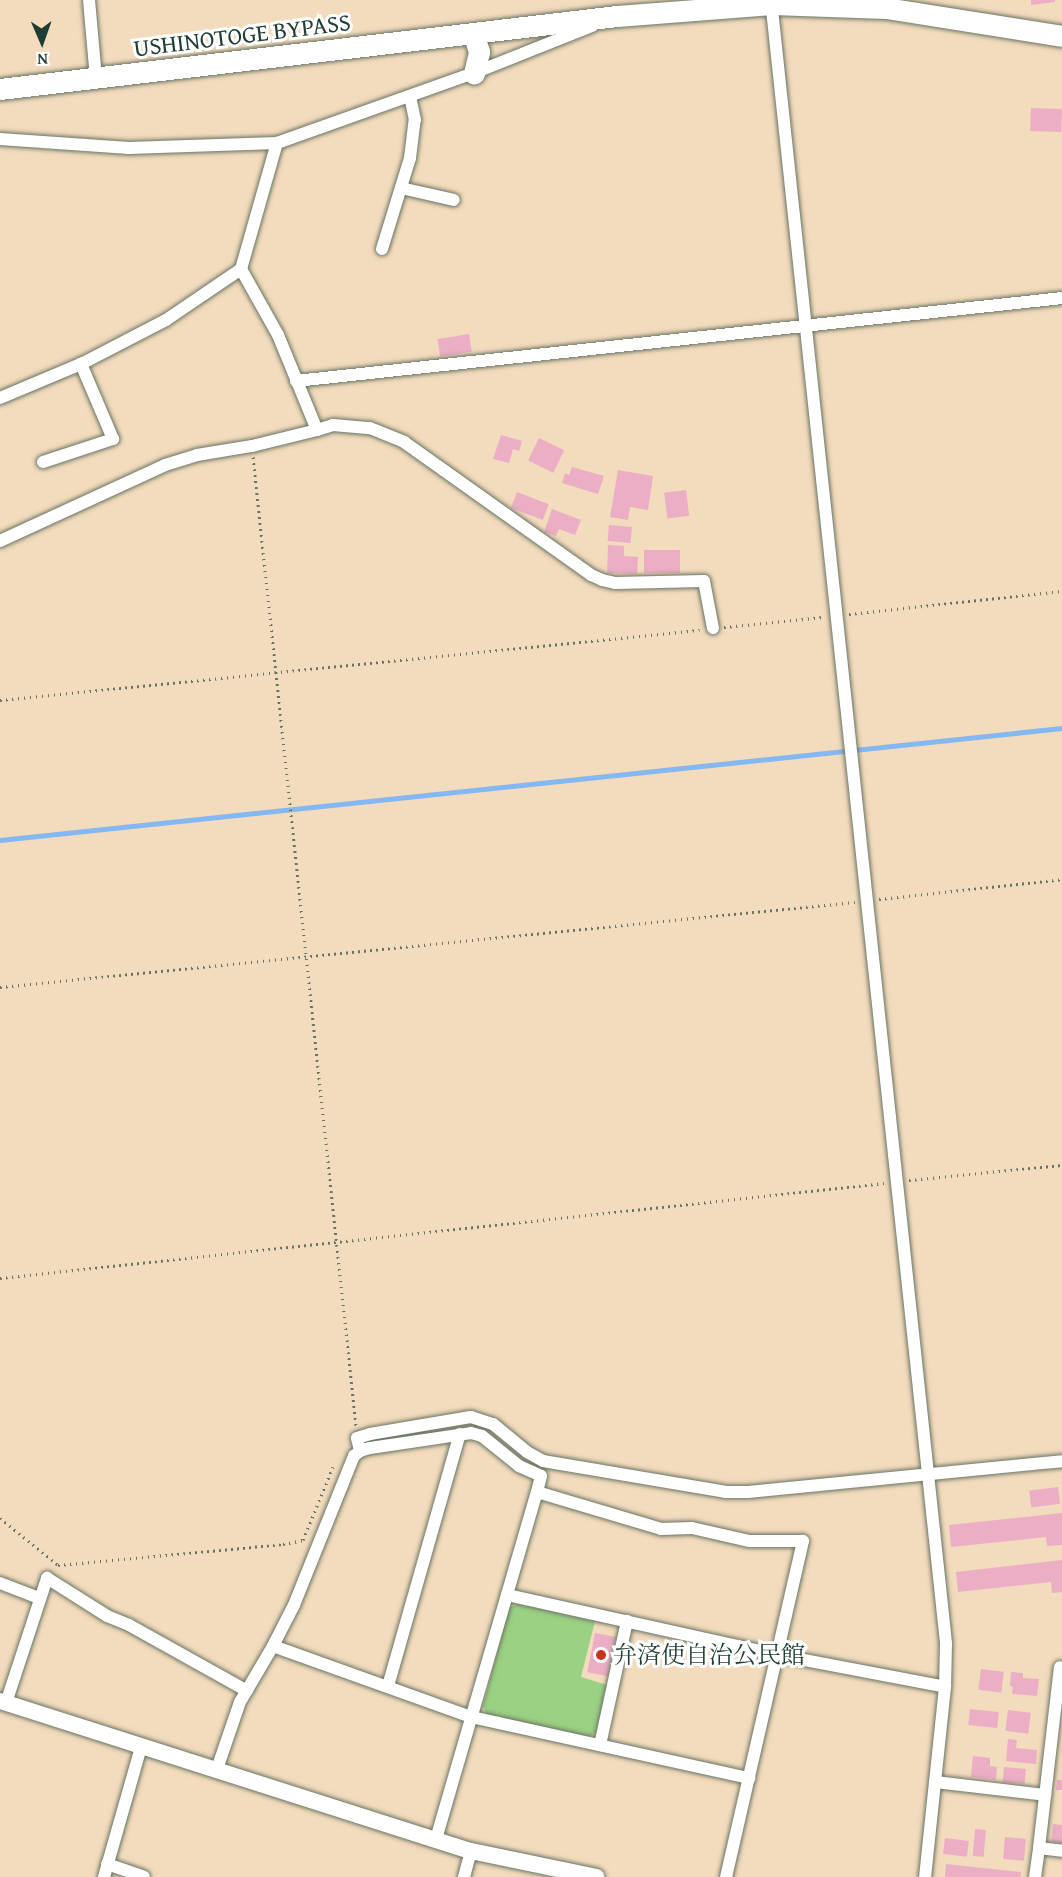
<!DOCTYPE html>
<meta charset="utf-8">
<style>
body{margin:0}
#map{position:relative;width:1062px;height:1877px;overflow:hidden;background:#f3dbbd;font-family:"Gentium Book Plus","Noto Serif JP",serif}
div>[style]{position:absolute}
[style*='--x']{left:calc(var(--x)*1px);top:calc(var(--y)*1px);width:calc(var(--w)*1px);rotate:calc(var(--a)*1deg)}
.green>*{inset:0;background:#9bd183}
.stream>*{height:4.5px;margin:-2.25px;padding:0 2.25px;transform-origin:2.25px;border-radius:2.25px;background:#84b8f2}
.building>*{inset:0;background:#ebaec5;transform-origin:0 0}
.path>*{height:3px;margin-top:-1.5px;transform-origin:0;background:repeating-linear-gradient(90deg,#697464 0 1.5px,transparent 0 6px)}
.roads{filter:drop-shadow(0 0 2px #697464) drop-shadow(0 0 2px #697464)}
.minor>*{height:12px;margin:-6px;padding:0 6px;transform-origin:6px;border-radius:6px;background:#fff}
.tertiary>*{height:16px;margin:-8px;padding:0 8px;transform-origin:8px;border-radius:8px;background:#fff}
.trunk>*{height:21px;margin:-10.5px;padding:0 10.5px;transform-origin:10.5px;border-radius:10.5px;background:#fff}
.dots>*{width:16px;height:16px;translate:-50% -50%;box-sizing:border-box;border:3px solid #fff;border-radius:50%}
span{translate:-50% -50%;white-space:nowrap;text-align:center;line-height:1.15;-webkit-text-stroke:6px #fff;paint-order:stroke}
.street-label{font-size:24px;color:#1f3d34}
.poi-label{font-size:24px;color:#1f3d34}
.left{translate:0 -50%;text-align:left}
.north{position:absolute;left:12px;top:12px;width:60px;height:60px;-webkit-text-stroke:4px #fff;paint-order:stroke;rotate:178deg;font-size:16px;font-weight:700;line-height:24px;text-align:center;color:#1f3d34}
.north::after{content:'';display:block;margin:auto;width:21px;height:27px;background:#1f3d34;clip-path:polygon(50% 0,100% 100%,50% 72%,0 100%)}
</style>
<div id="map">
<div class="green">
<i style="clip-path:polygon(517px 1604px,595px 1621px,581px 1677px,607px 1685px,597px 1732px,589px 1737px,486px 1714px,483px 1706px,509px 1608px)"></i>
</div>
<div class="stream">
<i style="--x:0;--y:840;--w:1068;--a:-6.02"></i>
</div>
<div class="building">
<i style="clip-path:polygon(1031px 0,1055px 0,1055px 2px,1031px 5px)"></i>
<i style="left:1031px;top:108px;width:31px;height:23px;rotate:2deg"></i>
<i style="left:469px;top:334px;width:18px;height:32px;rotate:81deg"></i>
<i style="clip-path:polygon(501px 435px,522px 441px,519px 451px,513px 449px,509px 463px,493px 459px)"></i>
<i style="left:539px;top:438px;width:28px;height:25px;rotate:26deg"></i>
<i style="clip-path:polygon(572px 467px,604px 476px,598px 494px,562px 483px,565px 473px,569px 475px)"></i>
<i style="clip-path:polygon(618px 470px,653px 476px,648px 510px,630px 507px,628px 520px,610px 517px)"></i>
<i style="left:686px;top:490px;width:26px;height:22px;rotate:83deg"></i>
<i style="left:517px;top:492px;width:34px;height:17px;rotate:21deg"></i>
<i style="clip-path:polygon(552px 509px,581px 520px,575px 535px,559px 529px,556px 536px,544px 532px)"></i>
<i style="left:609px;top:525px;width:23px;height:16px;rotate:5deg"></i>
<i style="clip-path:polygon(608px 545px,624px 546px,624px 556px,638px 557px,637px 574px,607px 573px)"></i>
<i style="left:680px;top:550px;width:23px;height:36px;rotate:90deg"></i>
<i style="left:1058px;top:1487px;width:17px;height:29px;rotate:83deg"></i>
<i style="clip-path:polygon(1062px 1513px,1062px 1545px,1047px 1546px,1046px 1537px,951px 1547px,949px 1525px)"></i>
<i style="clip-path:polygon(1062px 1560px,1062px 1592px,1052px 1593px,1051px 1582px,958px 1592px,956px 1572px)"></i>
<i style="left:595px;top:1633px;width:21px;height:40px;rotate:11deg"></i>
<i style="left:981px;top:1669px;width:23px;height:21px;rotate:7deg"></i>
<i style="clip-path:polygon(1011px 1672px,1023px 1673px,1023px 1678px,1039px 1679px,1037px 1696px,1012px 1694px,1013px 1687px,1010px 1686px)"></i>
<i style="left:970px;top:1709px;width:29px;height:16px;rotate:6deg"></i>
<i style="left:1008px;top:1710px;width:23px;height:21px;rotate:7deg"></i>
<i style="clip-path:polygon(1008px 1739px,1017px 1740px,1016px 1748px,1037px 1750px,1036px 1764px,1006px 1761px)"></i>
<i style="clip-path:polygon(973px 1756px,990px 1758px,990px 1766px,997px 1767px,996px 1780px,971px 1777px)"></i>
<i style="left:1004px;top:1767px;width:22px;height:15px;rotate:5deg"></i>
<i style="clip-path:polygon(1057px 1780px,1062px 1780px,1062px 1790px,1056px 1790px)"></i>
<i style="clip-path:polygon(1053px 1824px,1062px 1825px,1062px 1843px,1051px 1842px)"></i>
<i style="left:975px;top:1829px;width:11px;height:27px;rotate:5deg"></i>
<i style="left:1005px;top:1837px;width:21px;height:22px;rotate:5deg"></i>
<i style="left:945px;top:1838px;width:24px;height:16px;rotate:7deg"></i>
<i style="clip-path:polygon(946px 1864px,1021px 1872px,1020px 1877px,945px 1877px)"></i>
</div>
<div class="path">
<i style="--x:253;--y:457;--w:974;--a:83.93"></i>
<i style="--x:849;--y:614;--w:214;--a:-6.2"></i>
<i style="--x:724;--y:627;--w:101;--a:-5.7"></i>
<i style="--x:0;--y:700;--w:703;--a:-5.71"></i>
<i style="--x:879;--y:899;--w:184;--a:-6.2"></i>
<i style="--x:0;--y:987;--w:859;--a:-5.68"></i>
<i style="--x:909;--y:1180;--w:154;--a:-5.6"></i>
<i style="--x:0;--y:1278;--w:889;--a:-6.13"></i>
<i style="--x:0;--y:1518;--w:75;--a:39"></i>
<i style="--x:58;--y:1565;--w:226;--a:-5.3"></i>
<i style="--x:283;--y:1544;--w:20;--a:-11"></i>
<i style="--x:303;--y:1540;--w:79;--a:-67.7"></i>
</div>
<div class="roads">
<div class="minor">
<i style="--x:89;--y:0;--w:78;--a:84.9"></i>
<i style="--x:771;--y:0;--w:1653;--a:83.92"></i>
<i style="--x:946;--y:1644;--w:43;--a:91.3"></i>
<i style="--x:945;--y:1687;--w:191;--a:96"></i>
<i style="--x:0;--y:139;--w:129;--a:4"></i>
<i style="--x:129;--y:148;--w:148;--a:-1.9"></i>
<i style="--x:277;--y:143;--w:209;--a:-19.6"></i>
<i style="--x:474;--y:73;--w:127;--a:-21.7"></i>
<i style="--x:401;--y:188;--w:54;--a:12.8"></i>
<i style="--x:382;--y:249;--w:95;--a:-72.9"></i>
<i style="--x:410;--y:158;--w:38;--a:-83"></i>
<i style="--x:415;--y:120;--w:24;--a:-102"></i>
<i style="--x:296;--y:381;--w:770;--a:-6.18"></i>
<i style="--x:0;--y:398;--w:88;--a:-22.8"></i>
<i style="--x:81;--y:364;--w:96;--a:-27.4"></i>
<i style="--x:166;--y:320;--w:91;--a:-34.2"></i>
<i style="--x:241;--y:269;--w:131;--a:-74.1"></i>
<i style="--x:317;--y:430;--w:17;--a:-17"></i>
<i style="--x:333;--y:425;--w:37;--a:5"></i>
<i style="--x:370;--y:428;--w:37;--a:22"></i>
<i style="--x:404;--y:442;--w:229;--a:35.4"></i>
<i style="--x:591;--y:575;--w:12;--a:24"></i>
<i style="--x:602;--y:580;--w:13;--a:13"></i>
<i style="--x:615;--y:583;--w:89;--a:-1.3"></i>
<i style="--x:704;--y:581;--w:48;--a:79.2"></i>
<i style="--x:43;--y:462;--w:74;--a:-18.2"></i>
<i style="--x:113;--y:439;--w:82;--a:-113.1"></i>
<i style="--x:0;--y:541;--w:182;--a:-24.7"></i>
<i style="--x:165;--y:465;--w:34;--a:-17"></i>
<i style="--x:197;--y:455;--w:56;--a:-9.3"></i>
<i style="--x:252;--y:446;--w:67;--a:-13.8"></i>
<i style="--x:317;--y:430;--w:103;--a:-112.3"></i>
<i style="--x:278;--y:335;--w:76;--a:-119.3"></i>
<i style="--x:360;--y:1451;--w:13;--a:-103"></i>
<i style="--x:357;--y:1438;--w:14;--a:-17"></i>
<i style="--x:370;--y:1434;--w:102;--a:-9.6"></i>
<i style="--x:471;--y:1417;--w:23;--a:18"></i>
<i style="--x:493;--y:1424;--w:44;--a:39.5"></i>
<i style="--x:527;--y:1452;--w:18;--a:29"></i>
<i style="--x:543;--y:1461;--w:186;--a:9.6"></i>
<i style="--x:726;--y:1492;--w:22;--a:0"></i>
<i style="--x:748;--y:1492;--w:316;--a:-5.6"></i>
<i style="--x:0;--y:1583;--w:42;--a:21"></i>
<i style="--x:507;--y:1595;--w:278;--a:12.5"></i>
<i style="--x:778;--y:1655;--w:170;--a:10.8"></i>
<i style="--x:273;--y:1646;--w:46;--a:-62.9"></i>
<i style="--x:294;--y:1605;--w:161;--a:-68.1"></i>
<i style="--x:354;--y:1456;--w:8;--a:-40"></i>
<i style="--x:360;--y:1451;--w:10;--a:-17"></i>
<i style="--x:370;--y:1448;--w:102;--a:-8.4"></i>
<i style="--x:471;--y:1433;--w:11;--a:15"></i>
<i style="--x:482;--y:1436;--w:48;--a:39"></i>
<i style="--x:519;--y:1466;--w:24;--a:24"></i>
<i style="--x:541;--y:1476;--w:16;--a:104"></i>
<i style="--x:537;--y:1492;--w:129;--a:16.6"></i>
<i style="--x:661;--y:1529;--w:31;--a:-2"></i>
<i style="--x:692;--y:1528;--w:58;--a:12.8"></i>
<i style="--x:749;--y:1541;--w:54;--a:0"></i>
<i style="--x:803;--y:1541;--w:345;--a:102.9"></i>
<i style="--x:388;--y:1686;--w:262;--a:-74.1"></i>
<i style="--x:6;--y:1703;--w:132;--a:-71.8"></i>
<i style="--x:47;--y:1578;--w:71;--a:32.3"></i>
<i style="--x:107;--y:1616;--w:24;--a:22"></i>
<i style="--x:129;--y:1625;--w:135;--a:29.2"></i>
<i style="--x:600;--y:1745;--w:127;--a:-77.7"></i>
<i style="--x:217;--y:1769;--w:71;--a:-71.1"></i>
<i style="--x:240;--y:1702;--w:65;--a:-59.5"></i>
<i style="--x:273;--y:1646;--w:210;--a:19.7"></i>
<i style="--x:471;--y:1717;--w:285;--a:12.4"></i>
<i style="--x:935;--y:1782;--w:111;--a:6.7"></i>
<i style="--x:436;--y:1839;--w:361;--a:-73.8"></i>
<i style="--x:1039;--y:1848;--w:182;--a:-83.4"></i>
<i style="--x:107;--y:1864;--w:39;--a:19"></i>
<i style="--x:104;--y:1877;--w:135;--a:-74.1"></i>
<i style="--x:464;--y:1877;--w:27;--a:-75"></i>
<i style="--x:1035;--y:1877;--w:29;--a:-82"></i>
<i style="--x:1039;--y:1848;--w:23;--a:7"></i>
</div>
<div class="tertiary">
<i style="--x:0;--y:1701;--w:494;--a:17.7"></i>
<i style="--x:471;--y:1851;--w:128;--a:11.7"></i>
</div>
<div class="trunk">
<i style="--x:473;--y:33;--w:20;--a:72"></i>
<i style="--x:479;--y:52;--w:22;--a:103"></i>
<i style="--x:0;--y:89;--w:621;--a:-6.75"></i>
<i style="--x:617;--y:16;--w:155;--a:-4.4"></i>
<i style="--x:772;--y:4;--w:114;--a:2"></i>
<i style="--x:886;--y:8;--w:178;--a:9"></i>
</div>
</div>
<div class="dots">
<i style="left:601px;top:1655px;background:#c8321e"></i>
</div>
<div class="street-label">
<span style="left:242px;top:35px;rotate:-7deg">USHINOTOGE BYPASS</span>
</div>
<div class="poi-label">
<span class="left" style="left:613px;top:1655px">弁済使自治公民館</span>
</div>
<div class="north">N</div>
</div>
